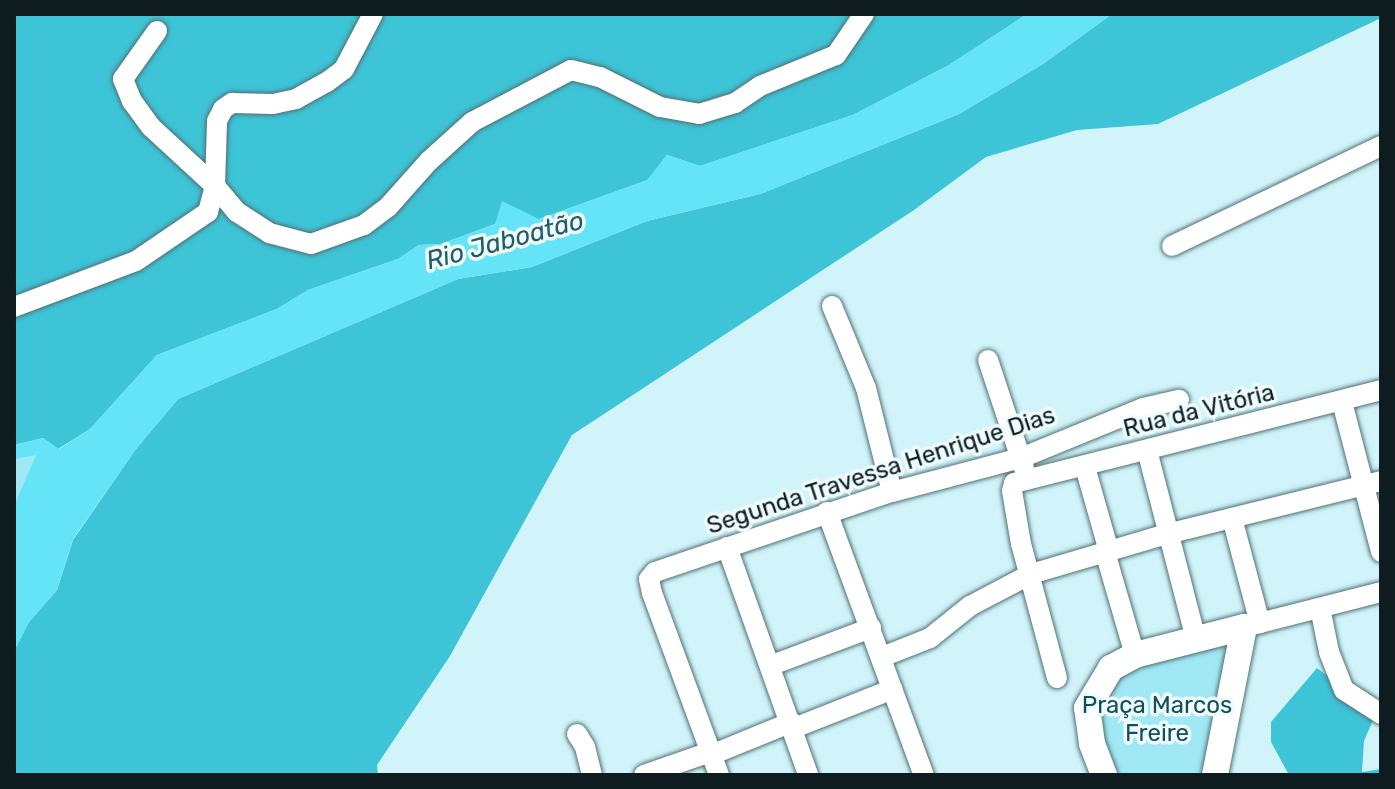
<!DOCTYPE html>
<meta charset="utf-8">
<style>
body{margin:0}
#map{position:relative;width:1395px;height:789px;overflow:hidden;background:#d0f4f9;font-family:Rubik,sans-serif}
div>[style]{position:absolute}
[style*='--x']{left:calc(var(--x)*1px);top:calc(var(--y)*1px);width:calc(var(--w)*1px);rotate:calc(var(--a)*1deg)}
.green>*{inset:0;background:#a0e8f4}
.forest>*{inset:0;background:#3ec4d7}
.water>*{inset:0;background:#65e4f7}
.roads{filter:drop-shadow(0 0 2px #507076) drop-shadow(0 0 2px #507076)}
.minor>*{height:20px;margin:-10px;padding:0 10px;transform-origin:10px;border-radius:10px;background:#fff}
.major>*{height:26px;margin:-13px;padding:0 13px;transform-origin:13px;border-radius:13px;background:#fff}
span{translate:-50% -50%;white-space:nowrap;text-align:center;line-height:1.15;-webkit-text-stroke:7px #eefcff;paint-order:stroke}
.street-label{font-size:24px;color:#0f1c1f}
.park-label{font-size:24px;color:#164e56}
.water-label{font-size:26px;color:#255b63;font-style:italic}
.frame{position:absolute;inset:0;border:16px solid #0f1c1f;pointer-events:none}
</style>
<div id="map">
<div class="green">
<i style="clip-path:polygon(36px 454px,16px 505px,14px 506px,14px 459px)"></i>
<i style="clip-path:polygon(1234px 636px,1203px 775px,1120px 775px,1102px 740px,1100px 714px,1103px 698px,1119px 673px)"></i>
</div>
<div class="forest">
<i style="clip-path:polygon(14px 14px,1027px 14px,949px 65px,853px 115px,700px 166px,667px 155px,648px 180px,539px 219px,495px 224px,441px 244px,419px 245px,398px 259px,308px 290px,277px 309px,157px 355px,90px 429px,58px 449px,43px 438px,14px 445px)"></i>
<i style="clip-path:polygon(1112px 14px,1381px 14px,1381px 18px,1158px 124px,1077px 130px,986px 157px,914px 210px,572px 435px,450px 656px,377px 765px,378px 775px,14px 775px,14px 651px,29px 622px,57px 590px,73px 540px,136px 449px,178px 399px,458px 279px,532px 267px,647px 221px,760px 194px,959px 114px,1043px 64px)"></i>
<i style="clip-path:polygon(1317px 668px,1376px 713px,1364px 741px,1362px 772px,1381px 769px,1381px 775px,1289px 775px,1271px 742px,1271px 722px)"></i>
</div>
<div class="water">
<i style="clip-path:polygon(1027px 14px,1112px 14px,1043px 64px,959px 114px,760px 194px,647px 221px,532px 267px,458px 279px,178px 399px,136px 449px,73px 539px,57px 590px,29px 622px,14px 651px,14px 506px,36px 455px,14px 459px,14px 445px,43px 438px,59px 449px,90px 429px,157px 355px,277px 309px,308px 290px,398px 259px,419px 245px,441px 244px,495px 224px,502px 201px,539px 219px,647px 180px,667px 155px,700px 166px,853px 115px,949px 65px)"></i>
</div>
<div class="roads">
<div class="minor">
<i style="--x:157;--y:31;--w:59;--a:125.3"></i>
<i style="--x:123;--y:79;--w:24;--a:68"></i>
<i style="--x:132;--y:101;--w:32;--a:54"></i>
<i style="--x:151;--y:127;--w:87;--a:42.7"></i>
<i style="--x:215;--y:186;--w:34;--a:50"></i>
<i style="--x:237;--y:212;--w:38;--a:33"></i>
<i style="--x:269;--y:233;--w:43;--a:14.7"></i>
<i style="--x:311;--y:244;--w:56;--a:-19.7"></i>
<i style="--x:364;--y:225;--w:30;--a:-37"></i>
<i style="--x:388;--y:207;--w:62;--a:-48.3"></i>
<i style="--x:429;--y:161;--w:58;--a:-42.2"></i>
<i style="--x:472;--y:122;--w:112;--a:-27.7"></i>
<i style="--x:571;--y:70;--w:30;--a:14"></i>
<i style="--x:600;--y:77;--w:67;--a:26.6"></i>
<i style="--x:660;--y:107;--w:40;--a:10"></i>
<i style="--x:699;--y:114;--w:38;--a:-17"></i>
<i style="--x:735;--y:103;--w:30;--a:-34"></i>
<i style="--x:760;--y:86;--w:82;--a:-22.2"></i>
<i style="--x:836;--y:55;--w:50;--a:-55.7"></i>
<i style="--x:1172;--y:246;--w:232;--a:-25.6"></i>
<i style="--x:832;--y:306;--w:89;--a:67.5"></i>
<i style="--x:866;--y:388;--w:107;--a:76"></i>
<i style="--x:14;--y:307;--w:130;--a:-20.7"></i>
<i style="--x:136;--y:261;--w:87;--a:-34.2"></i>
<i style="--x:208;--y:212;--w:27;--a:-75"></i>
<i style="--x:215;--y:186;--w:65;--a:-88.2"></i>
<i style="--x:217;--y:121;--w:13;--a:-63"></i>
<i style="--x:223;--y:109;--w:11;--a:-34"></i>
<i style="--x:232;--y:103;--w:41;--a:1.4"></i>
<i style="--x:273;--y:104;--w:24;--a:-12"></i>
<i style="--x:296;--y:99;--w:35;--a:-29"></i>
<i style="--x:327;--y:82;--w:21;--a:-37"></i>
<i style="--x:344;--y:69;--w:62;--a:-62.2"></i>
<i style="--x:988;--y:360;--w:114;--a:71.6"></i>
<i style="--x:1342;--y:402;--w:155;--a:75.4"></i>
<i style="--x:1147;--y:450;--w:195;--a:75.5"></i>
<i style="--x:1085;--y:467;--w:87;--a:74.1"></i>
<i style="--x:827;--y:512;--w:280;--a:69.8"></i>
<i style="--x:1232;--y:518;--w:109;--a:75.1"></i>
<i style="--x:727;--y:547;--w:242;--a:70.4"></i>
<i style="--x:1105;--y:552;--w:107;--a:73.8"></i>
<i style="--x:1320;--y:608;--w:45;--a:78.4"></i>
<i style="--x:1329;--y:652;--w:41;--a:68.5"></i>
<i style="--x:1344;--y:690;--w:44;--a:33"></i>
<i style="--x:1244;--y:627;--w:141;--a:-14.3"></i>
<i style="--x:882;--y:657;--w:52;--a:-21.6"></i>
<i style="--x:930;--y:638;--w:51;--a:-38.7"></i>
<i style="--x:970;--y:606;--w:69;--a:-27.7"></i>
<i style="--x:1031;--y:574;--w:142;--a:-16.4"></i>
<i style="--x:1167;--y:534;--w:220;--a:-13.9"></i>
<i style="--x:772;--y:665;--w:106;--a:-20.5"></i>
<i style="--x:1057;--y:678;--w:139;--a:-105"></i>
<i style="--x:1021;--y:544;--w:54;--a:-99.6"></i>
<i style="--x:1012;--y:491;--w:8;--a:-76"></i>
<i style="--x:1014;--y:483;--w:379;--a:-14.2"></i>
<i style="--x:794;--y:728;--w:106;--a:-21.5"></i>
<i style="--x:577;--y:734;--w:15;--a:58"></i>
<i style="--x:585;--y:747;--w:29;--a:76"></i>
<i style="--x:711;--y:755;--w:87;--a:-22.2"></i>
<i style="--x:644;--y:775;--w:70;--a:-19.2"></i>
<i style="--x:719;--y:775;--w:194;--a:-110.2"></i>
<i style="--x:652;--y:593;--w:14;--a:-102"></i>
<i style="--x:649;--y:579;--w:9;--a:-49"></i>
<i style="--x:655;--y:572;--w:250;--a:-18.7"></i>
<i style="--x:892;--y:492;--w:133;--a:-14.8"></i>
<i style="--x:1021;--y:458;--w:132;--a:-22.3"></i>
<i style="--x:1143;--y:408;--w:37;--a:-13"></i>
</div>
<div class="major">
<i style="--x:1104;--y:775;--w:34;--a:-111"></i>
<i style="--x:1092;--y:743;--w:35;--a:-98"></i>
<i style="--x:1087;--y:708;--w:47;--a:-59"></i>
<i style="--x:1111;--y:668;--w:27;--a:-28"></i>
<i style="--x:1135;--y:655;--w:113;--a:-14.4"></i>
<i style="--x:1244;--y:627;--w:151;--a:101.1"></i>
</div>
</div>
<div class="street-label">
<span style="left:1199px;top:411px;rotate:-14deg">Rua da Vitória</span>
<span style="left:881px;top:471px;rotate:-18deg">Segunda Travessa Henrique Dias</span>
</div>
<div class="park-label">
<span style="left:1157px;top:720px">Praça Marcos<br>Freire</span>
</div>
<div class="water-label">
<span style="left:505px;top:241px;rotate:-15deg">Rio Jaboatão</span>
</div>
<div class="frame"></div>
</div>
